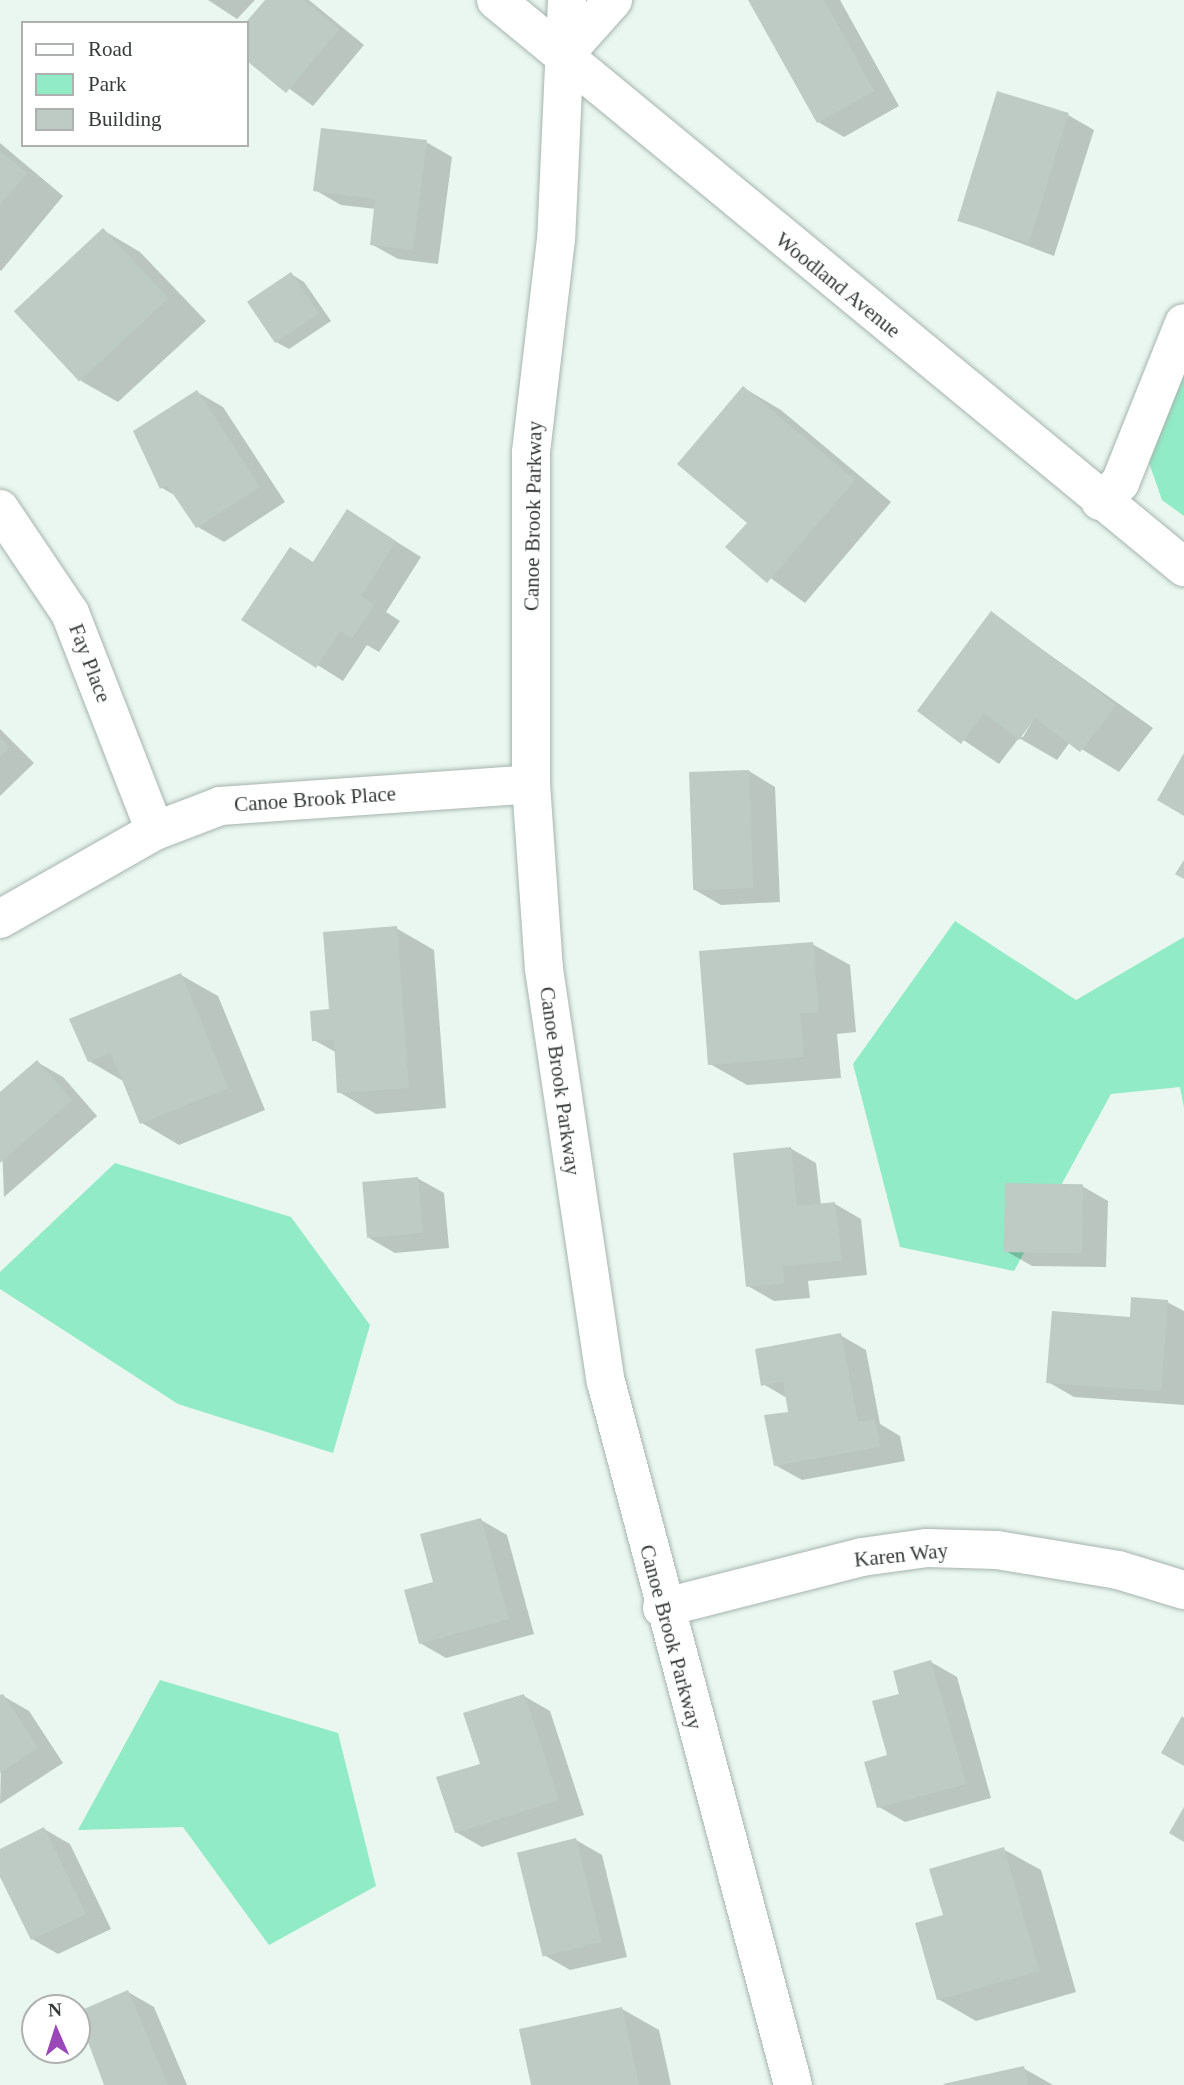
<!DOCTYPE html>
<style>
body{margin:0}
#map{position:relative;width:1184px;height:2085px;overflow:hidden;background:#e9f7f0;font-family:Georgia,serif}
div>[style]{position:absolute}
[style*='--x']{left:calc(var(--x)*1px);top:calc(var(--y)*1px);width:calc(var(--w)*1px);rotate:calc(var(--a)*1deg)}
.green>*{inset:0;background:#91ebc6}
.shadow>*{inset:0;background:#0003}
.building>*{inset:0;background:#becbc5;transform-origin:0 0}
.roads{filter:drop-shadow(0 0 2px #a7b4ae) drop-shadow(0 0 2px #a7b4ae)}
.minor>*{height:38px;margin:-19px;padding:0 19px;transform-origin:19px;border-radius:19px;background:#fff}
span{translate:-50% -50%;white-space:nowrap;text-align:center;line-height:1.15;-webkit-text-stroke:5px #fff;paint-order:stroke}
.street-label{font-size:21px;color:#363b39}
.legend{position:absolute;left:21px;top:21px;width:228px;height:126px;box-sizing:border-box;background:#fff;border:2px solid #afb1b0;margin:0;padding:9px 12px;list-style:none;font-size:21px;color:#363b39}
.legend li{display:flex;align-items:center;gap:14px;height:35px}
.legend b{width:35px;border:2px solid #afb1b0}
.north{position:absolute;left:21px;top:1994px;width:70px;height:70px;box-sizing:border-box;background:#fff;border:2px solid #afb1b0;border-radius:50%;rotate:357deg;font-size:19px;font-weight:700;line-height:28px;text-align:center;color:#363b39}
.north::after{content:'';display:block;margin:auto;width:24px;height:32px;background:#9a48b7;clip-path:polygon(50% 0,100% 100%,50% 72%,0 100%)}
</style>
<div id="map">
<div class="green">
<i style="clip-path:polygon(1184px 370px,1184px 516px,1162px 500px,1146px 454px)"></i>
<i style="clip-path:polygon(955px 921px,1076px 1000px,1184px 937px,1184px 1108px,1180px 1087px,1111px 1094px,1014px 1271px,900px 1247px,853px 1064px)"></i>
<i style="clip-path:polygon(115px 1163px,291px 1217px,370px 1325px,333px 1453px,178px 1404px,0 1289px,0 1272px)"></i>
<i style="clip-path:polygon(160px 1680px,338px 1733px,376px 1886px,269px 1945px,183px 1827px,78px 1830px)"></i>
</div>
<div class="shadow">
<i style="clip-path:polygon(208px 0,255px 0,237px 19px)"></i>
<i style="clip-path:polygon(267px 0,309px 0,364px 45px,313px 106px,247px 58px,247px 24px)"></i>
<i style="clip-path:polygon(750px 0,840px 0,899px 106px,844px 137px,818px 122px)"></i>
<i style="clip-path:polygon(1068px 115px,1094px 130px,1054px 256px,959px 220px)"></i>
<i style="clip-path:polygon(426px 142px,452px 157px,438px 264px,398px 259px,371px 244px,376px 209px,341px 205px,315px 190px)"></i>
<i style="clip-path:polygon(0 143px,63px 196px,1px 271px,0 270px)"></i>
<i style="clip-path:polygon(103px 230px,140px 252px,206px 321px,118px 402px,81px 381px)"></i>
<i style="clip-path:polygon(291px 274px,304px 282px,331px 321px,289px 349px,276px 342px)"></i>
<i style="clip-path:polygon(744px 388px,781px 410px,891px 502px,805px 603px,728px 547px,749px 522px)"></i>
<i style="clip-path:polygon(197px 392px,223px 407px,285px 502px,224px 542px,198px 527px,178px 497px,162px 488px)"></i>
<i style="clip-path:polygon(347px 511px,421px 557px,386px 612px,400px 621px,379px 652px,367px 645px,343px 681px,244px 619px,314px 563px)"></i>
<i style="clip-path:polygon(evenodd,992px 614px,1153px 728px,1119px 772px,1070px 742px,1057px 760px,1019px 738px,999px 764px,919px 710px,992px 614px,1039px 710px,1023px 737px,1018px 737px,1039px 710px)"></i>
<i style="clip-path:polygon(0 729px,34px 763px,0 796px)"></i>
<i style="clip-path:polygon(749px 771px,775px 787px,780px 902px,721px 905px,695px 890px)"></i>
<i style="clip-path:polygon(396px 928px,434px 950px,446px 1108px,376px 1114px,339px 1092px,337px 1053px,314px 1040px)"></i>
<i style="clip-path:polygon(812px 944px,850px 965px,856px 1032px,837px 1034px,841px 1078px,747px 1085px,710px 1064px)"></i>
<i style="clip-path:polygon(181px 975px,218px 996px,265px 1110px,179px 1145px,142px 1123px,123px 1081px,89px 1061px)"></i>
<i style="clip-path:polygon(37px 1062px,63px 1077px,97px 1116px,4px 1197px,0 1094px)"></i>
<i style="clip-path:polygon(790px 1148px,816px 1163px,821px 1205px,835px 1204px,861px 1219px,867px 1275px,808px 1281px,810px 1298px,774px 1301px,748px 1286px)"></i>
<i style="clip-path:polygon(417px 1178px,444px 1193px,449px 1248px,395px 1253px,369px 1238px)"></i>
<i style="clip-path:polygon(1082px 1186px,1108px 1201px,1106px 1267px,1032px 1266px,1006px 1251px)"></i>
<i style="clip-path:polygon(1167px 1302px,1184px 1311px,1184px 1405px,1074px 1397px,1048px 1382px)"></i>
<i style="clip-path:polygon(840px 1335px,866px 1350px,880px 1424px,900px 1436px,905px 1461px,802px 1480px,775px 1465px,790px 1413px,787px 1398px,763px 1384px)"></i>
<i style="clip-path:polygon(481px 1520px,507px 1535px,534px 1634px,446px 1658px,420px 1643px,436px 1583px)"></i>
<i style="clip-path:polygon(931px 1662px,957px 1677px,991px 1798px,905px 1822px,879px 1807px,901px 1695px)"></i>
<i style="clip-path:polygon(3px 1696px,29px 1711px,63px 1763px,0 1804px)"></i>
<i style="clip-path:polygon(524px 1696px,550px 1711px,584px 1815px,482px 1847px,456px 1832px,482px 1765px)"></i>
<i style="clip-path:polygon(44px 1829px,70px 1844px,111px 1929px,58px 1954px,32px 1939px,0 1874px,0 1851px)"></i>
<i style="clip-path:polygon(576px 1840px,602px 1855px,627px 1957px,570px 1970px,544px 1955px)"></i>
<i style="clip-path:polygon(1003px 1849px,1041px 1870px,1076px 1992px,976px 2021px,938px 1999px,945px 1916px)"></i>
<i style="clip-path:polygon(128px 1992px,154px 2007px,187px 2085px,106px 2085px,77px 2014px)"></i>
<i style="clip-path:polygon(622px 2009px,659px 2030px,671px 2085px,533px 2085px)"></i>
<i style="clip-path:polygon(1023px 2068px,1053px 2085px,948px 2085px)"></i>
</div>
<div class="building">
<i style="clip-path:polygon(265px 0,303px 0,339px 29px,286px 93px,247px 61px,247px 21px)"></i>
<i style="clip-path:polygon(748px 0,824px 0,874px 91px,817px 123px)"></i>
<i style="left:997px;top:91px;width:75px;height:136px;rotate:17deg"></i>
<i style="clip-path:polygon(321px 128px,427px 140px,413px 250px,370px 245px,375px 199px,313px 191px)"></i>
<i style="clip-path:polygon(0 151px,27px 173px,0 205px)"></i>
<i style="left:103px;top:228px;width:96px;height:122px;rotate:47deg"></i>
<i style="left:291px;top:272px;width:50px;height:53px;rotate:56deg"></i>
<i style="clip-path:polygon(743px 386px,855px 480px,767px 583px,725px 547px,747px 523px,677px 464px)"></i>
<i style="clip-path:polygon(197px 390px,260px 487px,196px 528px,167px 485px,160px 489px,133px 431px)"></i>
<i style="clip-path:polygon(347px 509px,396px 541px,361px 596px,375px 605px,352px 638px,340px 631px,316px 668px,241px 620px,290px 547px,313px 562px)"></i>
<i style="clip-path:polygon(991px 611px,1116px 705px,1080px 752px,1035px 718px,1019px 740px,984px 713px,961px 744px,917px 711px)"></i>
<i style="clip-path:polygon(0 738px,9px 747px,0 757px)"></i>
<i style="clip-path:polygon(1184px 753px,1184px 816px,1157px 800px)"></i>
<i style="left:749px;top:770px;width:118px;height:60px;rotate:88deg"></i>
<i style="clip-path:polygon(1184px 860px,1184px 879px,1175px 874px)"></i>
<i style="clip-path:polygon(397px 926px,409px 1088px,337px 1093px,334px 1040px,312px 1041px,310px 1011px,329px 1009px,323px 932px)"></i>
<i style="clip-path:polygon(813px 942px,819px 1012px,800px 1013px,804px 1057px,708px 1065px,699px 951px)"></i>
<i style="clip-path:polygon(181px 973px,228px 1088px,140px 1124px,111px 1053px,88px 1062px,69px 1019px)"></i>
<i style="clip-path:polygon(37px 1060px,72px 1100px,0 1163px,0 1092px)"></i>
<i style="clip-path:polygon(791px 1147px,797px 1206px,835px 1202px,842px 1261px,783px 1266px,784px 1283px,746px 1287px,733px 1153px)"></i>
<i style="left:418px;top:1177px;width:56px;height:56px;rotate:85deg"></i>
<i style="left:1005px;top:1183px;width:78px;height:69px;rotate:1deg"></i>
<i style="clip-path:polygon(1131px 1297px,1168px 1300px,1161px 1391px,1046px 1383px,1052px 1311px,1130px 1317px)"></i>
<i style="clip-path:polygon(841px 1333px,858px 1422px,875px 1419px,880px 1447px,774px 1466px,764px 1415px,788px 1412px,783px 1381px,761px 1386px,755px 1349px)"></i>
<i style="clip-path:polygon(481px 1518px,509px 1619px,419px 1644px,404px 1590px,433px 1582px,420px 1534px)"></i>
<i style="clip-path:polygon(931px 1660px,966px 1784px,877px 1808px,864px 1762px,887px 1755px,872px 1701px,899px 1694px,893px 1671px)"></i>
<i style="clip-path:polygon(3px 1694px,38px 1748px,0 1773px,0 1695px)"></i>
<i style="clip-path:polygon(524px 1694px,559px 1800px,455px 1833px,436px 1777px,480px 1764px,463px 1713px)"></i>
<i style="clip-path:polygon(1182px 1716px,1184px 1718px,1184px 1766px,1161px 1753px)"></i>
<i style="clip-path:polygon(1184px 1807px,1184px 1842px,1169px 1833px)"></i>
<i style="clip-path:polygon(44px 1827px,86px 1914px,31px 1940px,0 1877px,0 1849px)"></i>
<i style="left:576px;top:1838px;width:107px;height:61px;rotate:76deg"></i>
<i style="clip-path:polygon(1004px 1847px,1039px 1971px,937px 2000px,915px 1923px,943px 1915px,929px 1869px)"></i>
<i style="clip-path:polygon(128px 1990px,168px 2085px,104px 2085px,77px 2012px)"></i>
<i style="clip-path:polygon(622px 2007px,639px 2085px,531px 2085px,519px 2029px)"></i>
<i style="clip-path:polygon(1024px 2066px,1028px 2085px,944px 2085px,943px 2084px)"></i>
</div>
<div class="roads">
<div class="minor">
<i style="--x:496;--y:0;--w:892;--a:39.49"></i>
<i style="--x:567;--y:0;--w:239;--a:92.6"></i>
<i style="--x:556;--y:239;--w:215;--a:96.7"></i>
<i style="--x:531;--y:453;--w:331;--a:90"></i>
<i style="--x:531;--y:784;--w:185;--a:86"></i>
<i style="--x:544;--y:969;--w:418;--a:81.5"></i>
<i style="--x:606;--y:1382;--w:727;--a:75.1"></i>
<i style="--x:566;--y:53;--w:71;--a:-48.4"></i>
<i style="--x:1100;--y:501;--w:27;--a:-42"></i>
<i style="--x:1120;--y:483;--w:172;--a:-68.2"></i>
<i style="--x:0;--y:509;--w:125;--a:56.1"></i>
<i style="--x:70;--y:613;--w:234;--a:68.7"></i>
<i style="--x:0;--y:919;--w:178;--a:-29.6"></i>
<i style="--x:155;--y:831;--w:70;--a:-21"></i>
<i style="--x:220;--y:806;--w:312;--a:-4"></i>
<i style="--x:662;--y:1608;--w:206;--a:-14.3"></i>
<i style="--x:862;--y:1557;--w:66;--a:-7.9"></i>
<i style="--x:927;--y:1548;--w:70;--a:1.6"></i>
<i style="--x:997;--y:1550;--w:123;--a:9.4"></i>
<i style="--x:1118;--y:1570;--w:69;--a:16.9"></i>
</div>
</div>
<div class="street-label">
<span style="left:838px;top:285px;rotate:39deg">Woodland Avenue</span>
<span style="left:533px;top:516px;rotate:-89deg">Canoe Brook Parkway</span>
<span style="left:90px;top:663px;rotate:69deg">Fay Place</span>
<span style="left:315px;top:799px;rotate:-4deg">Canoe Brook Place</span>
<span style="left:560px;top:1081px;rotate:82deg">Canoe Brook Parkway</span>
<span style="left:901px;top:1555px;rotate:-6deg">Karen Way</span>
<span style="left:671px;top:1637px;rotate:75deg">Canoe Brook Parkway</span>
</div>
<ul class="legend">
<li><b style="height:9px;background:#fff"></b>Road</li>
<li><b style="height:19px;background:#91ebc6"></b>Park</li>
<li><b style="height:19px;background:#becbc5"></b>Building</li>
</ul>
<div class="north">N</div>
</div>
